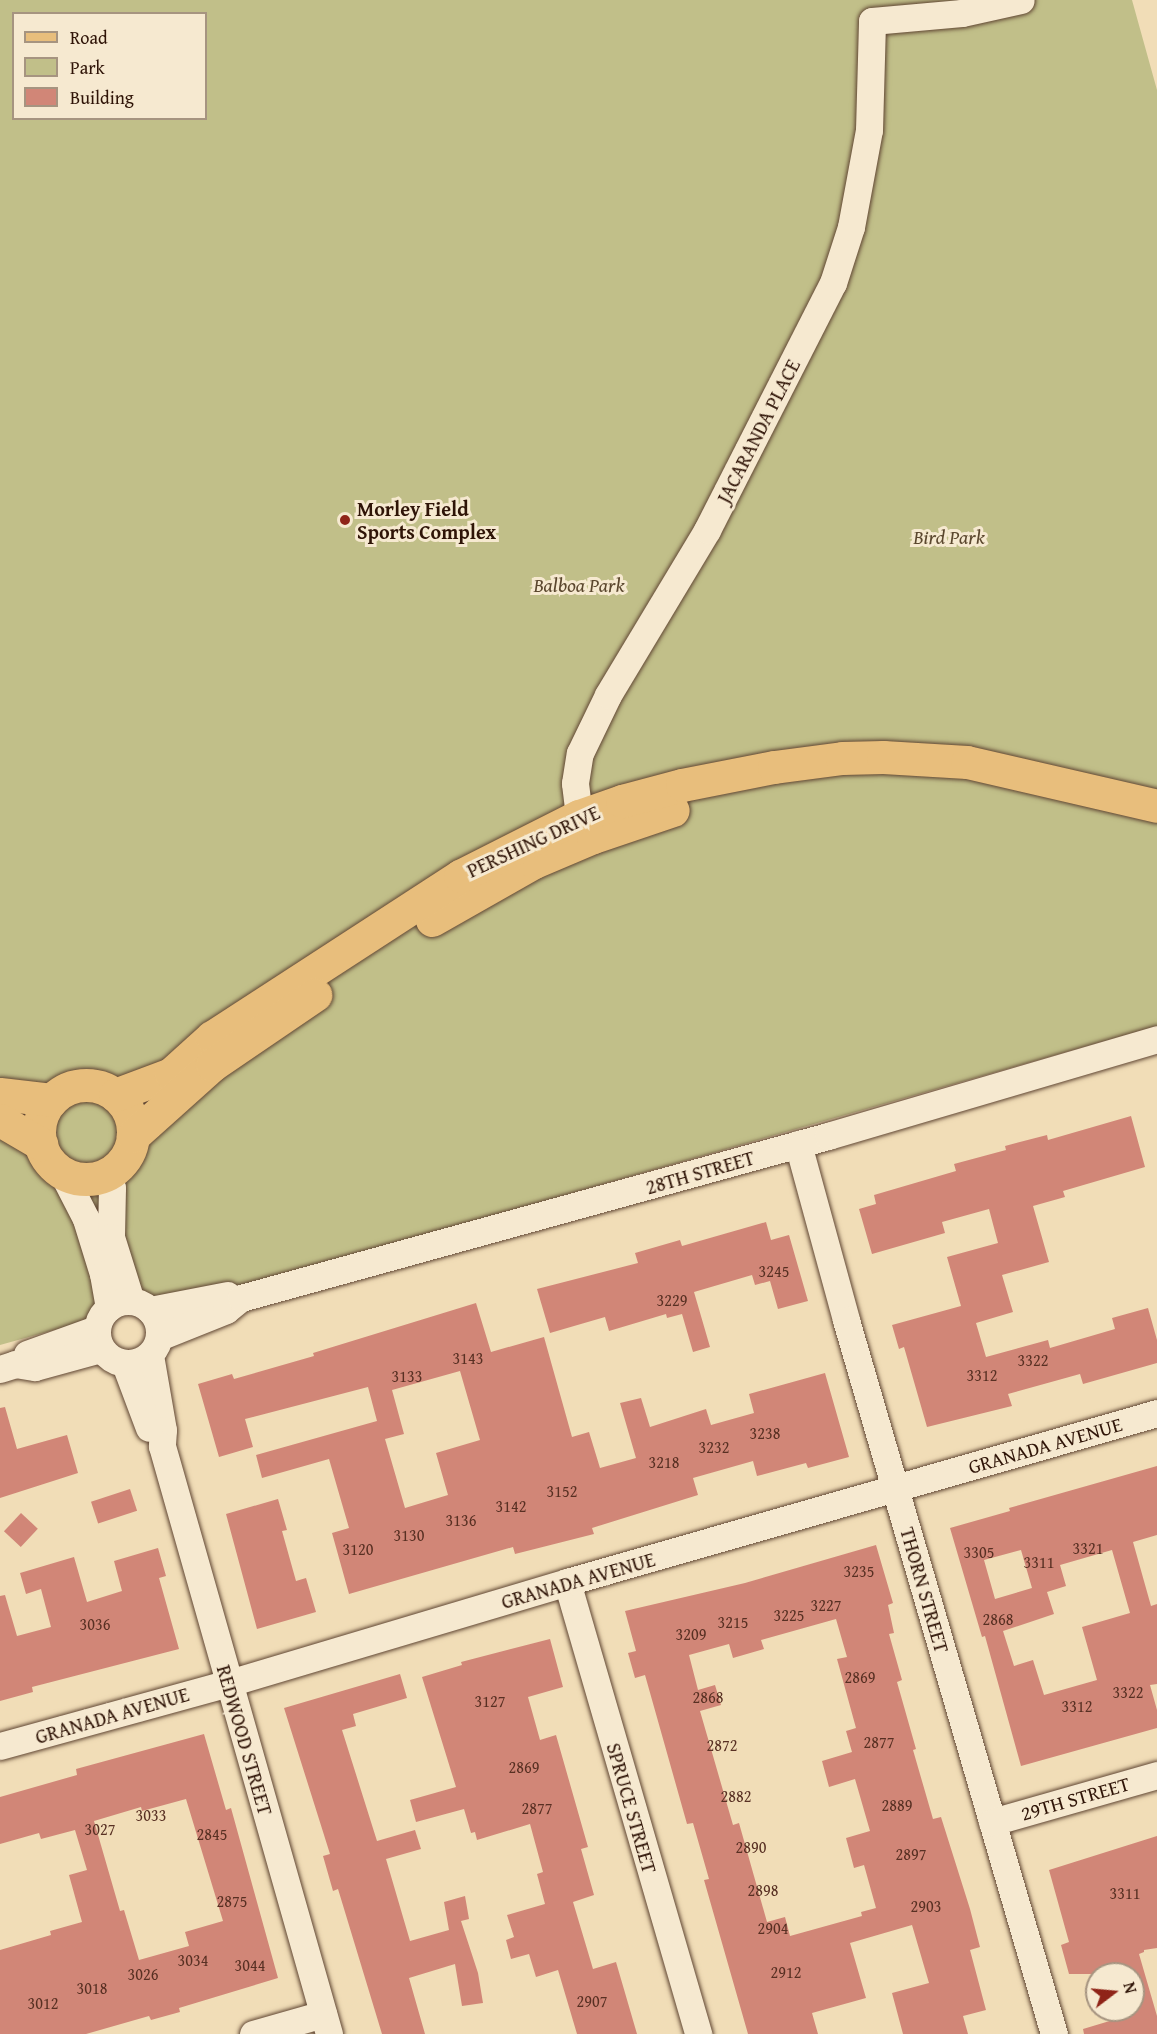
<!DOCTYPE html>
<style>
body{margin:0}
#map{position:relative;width:1157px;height:2034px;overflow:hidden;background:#f1ddb7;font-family:"Gentium Book Plus",serif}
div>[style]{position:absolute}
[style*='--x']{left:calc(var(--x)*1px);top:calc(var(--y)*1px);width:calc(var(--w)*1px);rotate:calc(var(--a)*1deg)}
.green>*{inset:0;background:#c1bf89}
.building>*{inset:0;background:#d18677;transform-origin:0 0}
.roads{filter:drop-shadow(0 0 2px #604633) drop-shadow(0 0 2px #604633)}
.minor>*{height:27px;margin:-13.5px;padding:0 13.5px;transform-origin:13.5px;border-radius:13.5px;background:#f6e9d0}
.minor>.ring{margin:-13.5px;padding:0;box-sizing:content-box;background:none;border:27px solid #f6e9d0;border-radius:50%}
.major>*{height:33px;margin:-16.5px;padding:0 16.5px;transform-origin:16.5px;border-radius:16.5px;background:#e8be7c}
.major>.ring{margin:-16.5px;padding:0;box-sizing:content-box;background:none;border:33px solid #e8be7c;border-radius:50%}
.dots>*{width:16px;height:16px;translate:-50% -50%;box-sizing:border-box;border:3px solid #f6e9d0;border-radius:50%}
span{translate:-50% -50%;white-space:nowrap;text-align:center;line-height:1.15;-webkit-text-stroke:6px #f6e9d0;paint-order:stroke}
.number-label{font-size:16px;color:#583023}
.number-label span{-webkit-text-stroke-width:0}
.street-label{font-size:20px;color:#2f1407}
.poi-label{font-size:20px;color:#2f1407;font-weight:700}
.left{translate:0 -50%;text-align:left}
.park-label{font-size:20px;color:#5b472e;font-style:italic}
.legend{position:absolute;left:12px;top:12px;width:195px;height:108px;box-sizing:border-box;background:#f6e9d0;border:2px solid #a69480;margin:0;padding:8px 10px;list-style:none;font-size:18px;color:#2f1407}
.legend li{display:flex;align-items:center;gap:12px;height:30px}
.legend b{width:30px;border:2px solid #a69480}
.north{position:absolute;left:1085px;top:1962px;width:60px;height:60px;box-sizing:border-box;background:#f6e9d0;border:2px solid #a69480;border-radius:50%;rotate:74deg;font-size:16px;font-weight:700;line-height:24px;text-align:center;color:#2f1407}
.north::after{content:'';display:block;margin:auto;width:21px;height:27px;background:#8f2418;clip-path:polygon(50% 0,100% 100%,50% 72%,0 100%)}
</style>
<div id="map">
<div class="green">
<i style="clip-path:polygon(evenodd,0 0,1132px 0,1157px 90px,1157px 1026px,138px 1317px,137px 1307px,0 1345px,0 0,14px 14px,206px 14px,206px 118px,14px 118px,14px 14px)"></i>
</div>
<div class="building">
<i style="clip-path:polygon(1131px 1116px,1145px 1167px,1063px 1191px,1065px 1197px,1033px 1206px,1049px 1262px,1002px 1275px,1013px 1312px,976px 1323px,986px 1357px,1048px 1340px,1050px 1348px,1115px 1329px,1112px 1318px,1148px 1308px,1157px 1340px,1157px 1363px,1083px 1384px,1080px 1374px,1008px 1394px,1012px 1406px,927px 1427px,904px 1347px,899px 1349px,892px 1325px,961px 1306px,947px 1257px,998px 1243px,989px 1209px,942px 1222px,945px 1233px,872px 1254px,859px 1209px,876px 1204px,874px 1195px,956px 1171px,954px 1164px,1006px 1150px,1005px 1146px,1047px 1135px,1048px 1140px)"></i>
<i style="clip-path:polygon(766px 1222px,771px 1240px,789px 1235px,808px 1301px,778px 1309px,770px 1281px,755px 1285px,752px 1275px,694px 1292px,710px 1347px,693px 1352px,682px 1314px,667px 1318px,666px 1314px,609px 1331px,605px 1317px,550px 1333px,537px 1289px,638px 1263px,635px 1253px,680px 1240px,682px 1246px)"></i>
<i style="clip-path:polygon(evenodd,476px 1303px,491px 1352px,544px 1337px,572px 1437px,589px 1432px,600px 1468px,636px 1458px,620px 1403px,641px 1398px,650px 1427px,706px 1409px,711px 1425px,754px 1413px,749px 1394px,825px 1373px,849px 1457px,808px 1468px,806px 1463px,757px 1476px,753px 1461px,693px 1478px,698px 1495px,592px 1528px,594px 1534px,515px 1554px,513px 1547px,349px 1594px,332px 1533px,349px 1528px,329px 1459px,262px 1478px,256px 1455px,377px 1421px,368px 1387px,245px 1419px,253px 1447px,219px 1457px,198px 1384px,232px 1374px,234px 1379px,314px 1356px,313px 1353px,476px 1303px,460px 1371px,480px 1440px,436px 1453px,448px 1495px,405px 1508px,385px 1439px,404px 1434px,392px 1390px,460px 1371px)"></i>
<i style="clip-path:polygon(5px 1407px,17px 1449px,67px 1435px,78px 1473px,0 1498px,0 1408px)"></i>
<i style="clip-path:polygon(evenodd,1157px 1466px,1157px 1535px,1133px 1542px,1151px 1606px,1157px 1604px,1157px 1684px,1150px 1685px,1157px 1710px,1157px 1728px,1021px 1766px,985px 1636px,982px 1637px,950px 1528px,1010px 1511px,1009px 1508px,1157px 1466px,1021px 1550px,1032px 1588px,995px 1599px,984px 1560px,1021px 1550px,1157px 1466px,1112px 1550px,1130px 1613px,1082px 1627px,1097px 1680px,1044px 1695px,1033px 1660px,1014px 1666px,1003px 1631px,1054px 1614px,1047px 1592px,1066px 1586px,1060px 1565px,1112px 1550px)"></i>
<i style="left:130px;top:1489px;width:23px;height:41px;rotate:72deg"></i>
<i style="clip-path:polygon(278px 1499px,287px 1530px,282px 1531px,296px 1581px,306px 1578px,316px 1612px,257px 1629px,226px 1514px)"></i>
<i style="left:21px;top:1513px;width:23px;height:25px;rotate:43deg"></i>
<i style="clip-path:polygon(evenodd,876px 1545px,893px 1603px,888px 1605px,894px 1633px,889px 1634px,902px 1680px,897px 1682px,916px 1749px,913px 1750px,933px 1819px,941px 1817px,970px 1909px,980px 1947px,970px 1950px,986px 2010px,963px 2016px,968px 2034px,903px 2034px,892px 1993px,929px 1983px,912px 1925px,850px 1943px,866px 1998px,812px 2013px,818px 2034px,748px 2034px,704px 1880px,709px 1879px,693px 1823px,687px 1824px,645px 1675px,635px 1678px,628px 1653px,636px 1651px,625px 1611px,745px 1583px,876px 1545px,836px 1619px,847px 1657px,837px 1659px,856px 1728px,846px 1731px,852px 1752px,822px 1761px,829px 1787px,855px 1779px,870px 1831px,846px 1838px,854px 1868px,864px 1865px,876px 1908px,861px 1912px,862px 1916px,790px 1936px,785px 1917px,767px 1922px,739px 1823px,733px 1825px,700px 1711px,721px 1705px,715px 1685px,698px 1690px,689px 1655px,729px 1644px,733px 1658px,764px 1649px,761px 1640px,836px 1619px)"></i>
<i style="clip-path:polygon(158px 1548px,166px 1576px,159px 1578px,179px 1649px,32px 1687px,33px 1692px,0 1701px,0 1596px,5px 1595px,17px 1636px,51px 1627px,41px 1589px,26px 1594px,20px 1573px,74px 1557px,87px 1602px,122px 1591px,114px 1561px)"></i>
<i style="clip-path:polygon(550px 1639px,563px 1687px,528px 1697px,540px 1740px,556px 1735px,588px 1847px,581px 1849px,594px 1895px,573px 1902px,593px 1969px,616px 1962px,637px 2034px,577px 2034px,558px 1970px,536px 1977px,529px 1954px,511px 1959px,506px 1940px,514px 1937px,507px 1915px,545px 1904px,537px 1874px,543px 1872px,530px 1824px,477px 1840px,475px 1832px,471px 1833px,464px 1809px,416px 1822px,410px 1800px,456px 1787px,422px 1677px,462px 1665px,461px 1662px)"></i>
<i style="clip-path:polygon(400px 1674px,407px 1698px,353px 1714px,356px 1726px,342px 1730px,377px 1841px,415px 1830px,421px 1849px,386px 1859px,410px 1941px,449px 1930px,444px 1902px,465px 1896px,469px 1919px,461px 1921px,478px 1973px,483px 2003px,462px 2006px,455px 1964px,409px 1978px,425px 2034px,382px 2034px,338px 1889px,333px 1891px,323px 1856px,330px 1854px,284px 1708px)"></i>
<i style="clip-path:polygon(evenodd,204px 1734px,226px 1810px,231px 1808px,278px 1978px,179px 2008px,180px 2012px,151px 2020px,149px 2016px,86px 2034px,0 2034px,0 1950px,51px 1935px,50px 1931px,82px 1922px,69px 1875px,87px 1870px,75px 1830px,41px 1839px,39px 1833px,0 1844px,0 1797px,77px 1775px,76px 1769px,204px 1734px,186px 1799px,223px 1921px,185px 1932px,189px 1946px,139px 1960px,124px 1910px,120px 1911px,94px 1821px,141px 1807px,142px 1811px,186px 1799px)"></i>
<i style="clip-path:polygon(1157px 1836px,1157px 1948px,1144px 1950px,1144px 1952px,1139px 1954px,1157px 2016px,1157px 2034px,1084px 2034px,1083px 2029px,1133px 2014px,1133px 1974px,1069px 1974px,1061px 1945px,1069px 1942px,1049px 1870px)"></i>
</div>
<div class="roads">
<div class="minor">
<i style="--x:579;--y:816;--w:33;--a:-97"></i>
<i style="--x:575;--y:783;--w:30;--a:-81"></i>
<i style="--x:580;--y:753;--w:64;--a:-64.2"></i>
<i style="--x:608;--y:695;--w:192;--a:-59"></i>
<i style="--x:707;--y:530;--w:277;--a:-63"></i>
<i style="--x:833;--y:283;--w:59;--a:-72.2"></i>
<i style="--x:851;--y:227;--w:99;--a:-79.5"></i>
<i style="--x:869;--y:130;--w:109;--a:-88.4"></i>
<i style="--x:872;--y:21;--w:90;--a:-5.1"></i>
<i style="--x:962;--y:13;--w:60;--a:-12.4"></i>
<i style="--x:798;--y:1144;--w:182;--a:74.7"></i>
<i style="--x:846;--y:1320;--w:744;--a:73.76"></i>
<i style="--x:62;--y:1172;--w:53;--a:62.9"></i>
<i style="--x:86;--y:1219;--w:58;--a:72.8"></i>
<i style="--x:103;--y:1274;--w:34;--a:80"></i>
<i style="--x:109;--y:1173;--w:15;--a:79"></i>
<i style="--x:112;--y:1188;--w:49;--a:91.2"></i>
<i style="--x:111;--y:1237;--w:67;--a:72.6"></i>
<i class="ring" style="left:97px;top:1301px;width:35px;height:35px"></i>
<i style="--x:150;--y:1310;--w:79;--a:-10.9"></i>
<i style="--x:159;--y:1337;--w:72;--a:-21.9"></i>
<i style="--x:226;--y:1310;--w:19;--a:-39"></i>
<i style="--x:241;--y:1298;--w:609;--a:-15.43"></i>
<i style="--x:828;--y:1136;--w:343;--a:-16.4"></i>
<i style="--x:27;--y:1354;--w:73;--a:-19.9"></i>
<i style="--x:150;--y:1355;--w:76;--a:80.2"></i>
<i style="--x:163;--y:1430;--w:16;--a:94"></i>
<i style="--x:162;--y:1446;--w:611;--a:74.14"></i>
<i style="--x:125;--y:1364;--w:68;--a:69.4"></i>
<i style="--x:0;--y:1369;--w:16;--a:-18"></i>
<i style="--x:15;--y:1364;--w:20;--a:9"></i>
<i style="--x:35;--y:1367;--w:68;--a:-15.3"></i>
<i style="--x:567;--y:1582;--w:471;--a:73.8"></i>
<i style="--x:0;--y:1746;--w:238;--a:-15.4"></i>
<i style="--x:229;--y:1683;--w:353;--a:-16.6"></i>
<i style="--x:567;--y:1582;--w:614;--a:-15.98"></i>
<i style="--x:992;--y:1822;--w:172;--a:-15.9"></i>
<i style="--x:253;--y:2034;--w:73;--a:-15.9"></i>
</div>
<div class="major">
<i style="--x:432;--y:920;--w:117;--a:-29.6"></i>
<i style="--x:534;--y:862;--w:64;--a:-23"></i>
<i style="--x:593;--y:837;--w:84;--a:-18.6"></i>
<i class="ring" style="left:39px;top:1085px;width:61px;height:61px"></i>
<i style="--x:0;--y:1094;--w:52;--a:6.6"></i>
<i style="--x:115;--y:1095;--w:60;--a:-20.6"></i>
<i style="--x:171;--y:1074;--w:55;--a:-42.1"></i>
<i style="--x:212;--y:1037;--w:296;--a:-33"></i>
<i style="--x:460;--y:876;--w:133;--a:-26.8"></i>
<i style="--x:579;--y:816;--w:46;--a:-19.2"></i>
<i style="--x:622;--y:801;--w:62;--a:-14.9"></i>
<i style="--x:682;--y:785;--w:94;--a:-11.1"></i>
<i style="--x:774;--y:767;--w:69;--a:-7.5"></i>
<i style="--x:842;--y:758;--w:41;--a:-1.4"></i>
<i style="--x:883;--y:757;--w:84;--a:3.4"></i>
<i style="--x:967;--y:762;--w:195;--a:13"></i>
<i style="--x:0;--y:1120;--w:48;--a:30.3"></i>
<i style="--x:133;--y:1136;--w:106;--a:-41.9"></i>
<i style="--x:212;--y:1065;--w:125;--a:-34.2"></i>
</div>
</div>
<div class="dots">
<i style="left:345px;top:520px;background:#8f2418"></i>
</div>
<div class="number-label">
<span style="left:774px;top:1271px">3245</span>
<span style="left:672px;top:1300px">3229</span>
<span style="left:468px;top:1358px">3143</span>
<span style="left:1033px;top:1360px">3322</span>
<span style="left:982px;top:1375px">3312</span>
<span style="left:407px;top:1376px">3133</span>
<span style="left:765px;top:1433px">3238</span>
<span style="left:714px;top:1447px">3232</span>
<span style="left:664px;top:1462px">3218</span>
<span style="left:562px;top:1491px">3152</span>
<span style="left:511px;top:1506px">3142</span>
<span style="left:461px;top:1520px">3136</span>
<span style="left:409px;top:1535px">3130</span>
<span style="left:1088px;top:1548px">3321</span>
<span style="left:358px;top:1549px">3120</span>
<span style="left:979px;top:1552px">3305</span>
<span style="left:1039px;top:1562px">3311</span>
<span style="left:859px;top:1571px">3235</span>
<span style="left:826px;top:1605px">3227</span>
<span style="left:789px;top:1615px">3225</span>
<span style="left:998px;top:1619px">2868</span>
<span style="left:733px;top:1622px">3215</span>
<span style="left:95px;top:1624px">3036</span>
<span style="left:691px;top:1634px">3209</span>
<span style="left:860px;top:1677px">2869</span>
<span style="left:1128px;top:1692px">3322</span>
<span style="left:708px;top:1697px">2868</span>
<span style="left:490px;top:1701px">3127</span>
<span style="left:1077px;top:1706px">3312</span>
<span style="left:879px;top:1742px">2877</span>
<span style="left:722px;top:1745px">2872</span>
<span style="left:524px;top:1767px">2869</span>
<span style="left:736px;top:1796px">2882</span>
<span style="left:897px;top:1805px">2889</span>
<span style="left:537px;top:1808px">2877</span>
<span style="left:151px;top:1815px">3033</span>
<span style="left:100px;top:1829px">3027</span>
<span style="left:212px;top:1834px">2845</span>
<span style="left:751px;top:1847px">2890</span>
<span style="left:911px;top:1854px">2897</span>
<span style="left:763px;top:1890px">2898</span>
<span style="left:1125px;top:1893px">3311</span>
<span style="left:232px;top:1901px">2875</span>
<span style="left:926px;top:1906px">2903</span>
<span style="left:773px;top:1928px">2904</span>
<span style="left:193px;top:1960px">3034</span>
<span style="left:250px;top:1965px">3044</span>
<span style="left:786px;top:1972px">2912</span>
<span style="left:143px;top:1974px">3026</span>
<span style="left:92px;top:1988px">3018</span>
<span style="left:592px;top:2001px">2907</span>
<span style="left:43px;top:2003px">3012</span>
</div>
<div class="street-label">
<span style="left:758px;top:431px;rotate:-63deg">JACARANDA PLACE</span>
<span style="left:533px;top:841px;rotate:-25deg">PERSHING DRIVE</span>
<span style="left:700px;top:1172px;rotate:-16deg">28TH STREET</span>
<span style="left:1045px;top:1445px;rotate:-16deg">GRANADA AVENUE</span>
<span style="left:578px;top:1580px;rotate:-16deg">GRANADA AVENUE</span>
<span style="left:925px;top:1590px;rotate:74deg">THORN STREET</span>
<span style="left:112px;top:1715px;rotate:-16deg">GRANADA AVENUE</span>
<span style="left:245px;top:1740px;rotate:74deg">REDWOOD STREET</span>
<span style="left:1075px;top:1798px;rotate:-16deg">29TH STREET</span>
<span style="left:632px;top:1808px;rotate:74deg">SPRUCE STREET</span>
</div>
<div class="poi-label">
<span class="left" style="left:357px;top:520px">Morley Field<br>Sports Complex</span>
</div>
<div class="park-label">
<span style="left:949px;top:536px">Bird Park</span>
<span style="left:579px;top:584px">Balboa Park</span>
</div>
<ul class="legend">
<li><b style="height:8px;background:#e8be7c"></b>Road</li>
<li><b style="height:16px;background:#c1bf89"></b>Park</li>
<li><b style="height:16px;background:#d18677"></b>Building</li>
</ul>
<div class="north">N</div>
</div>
